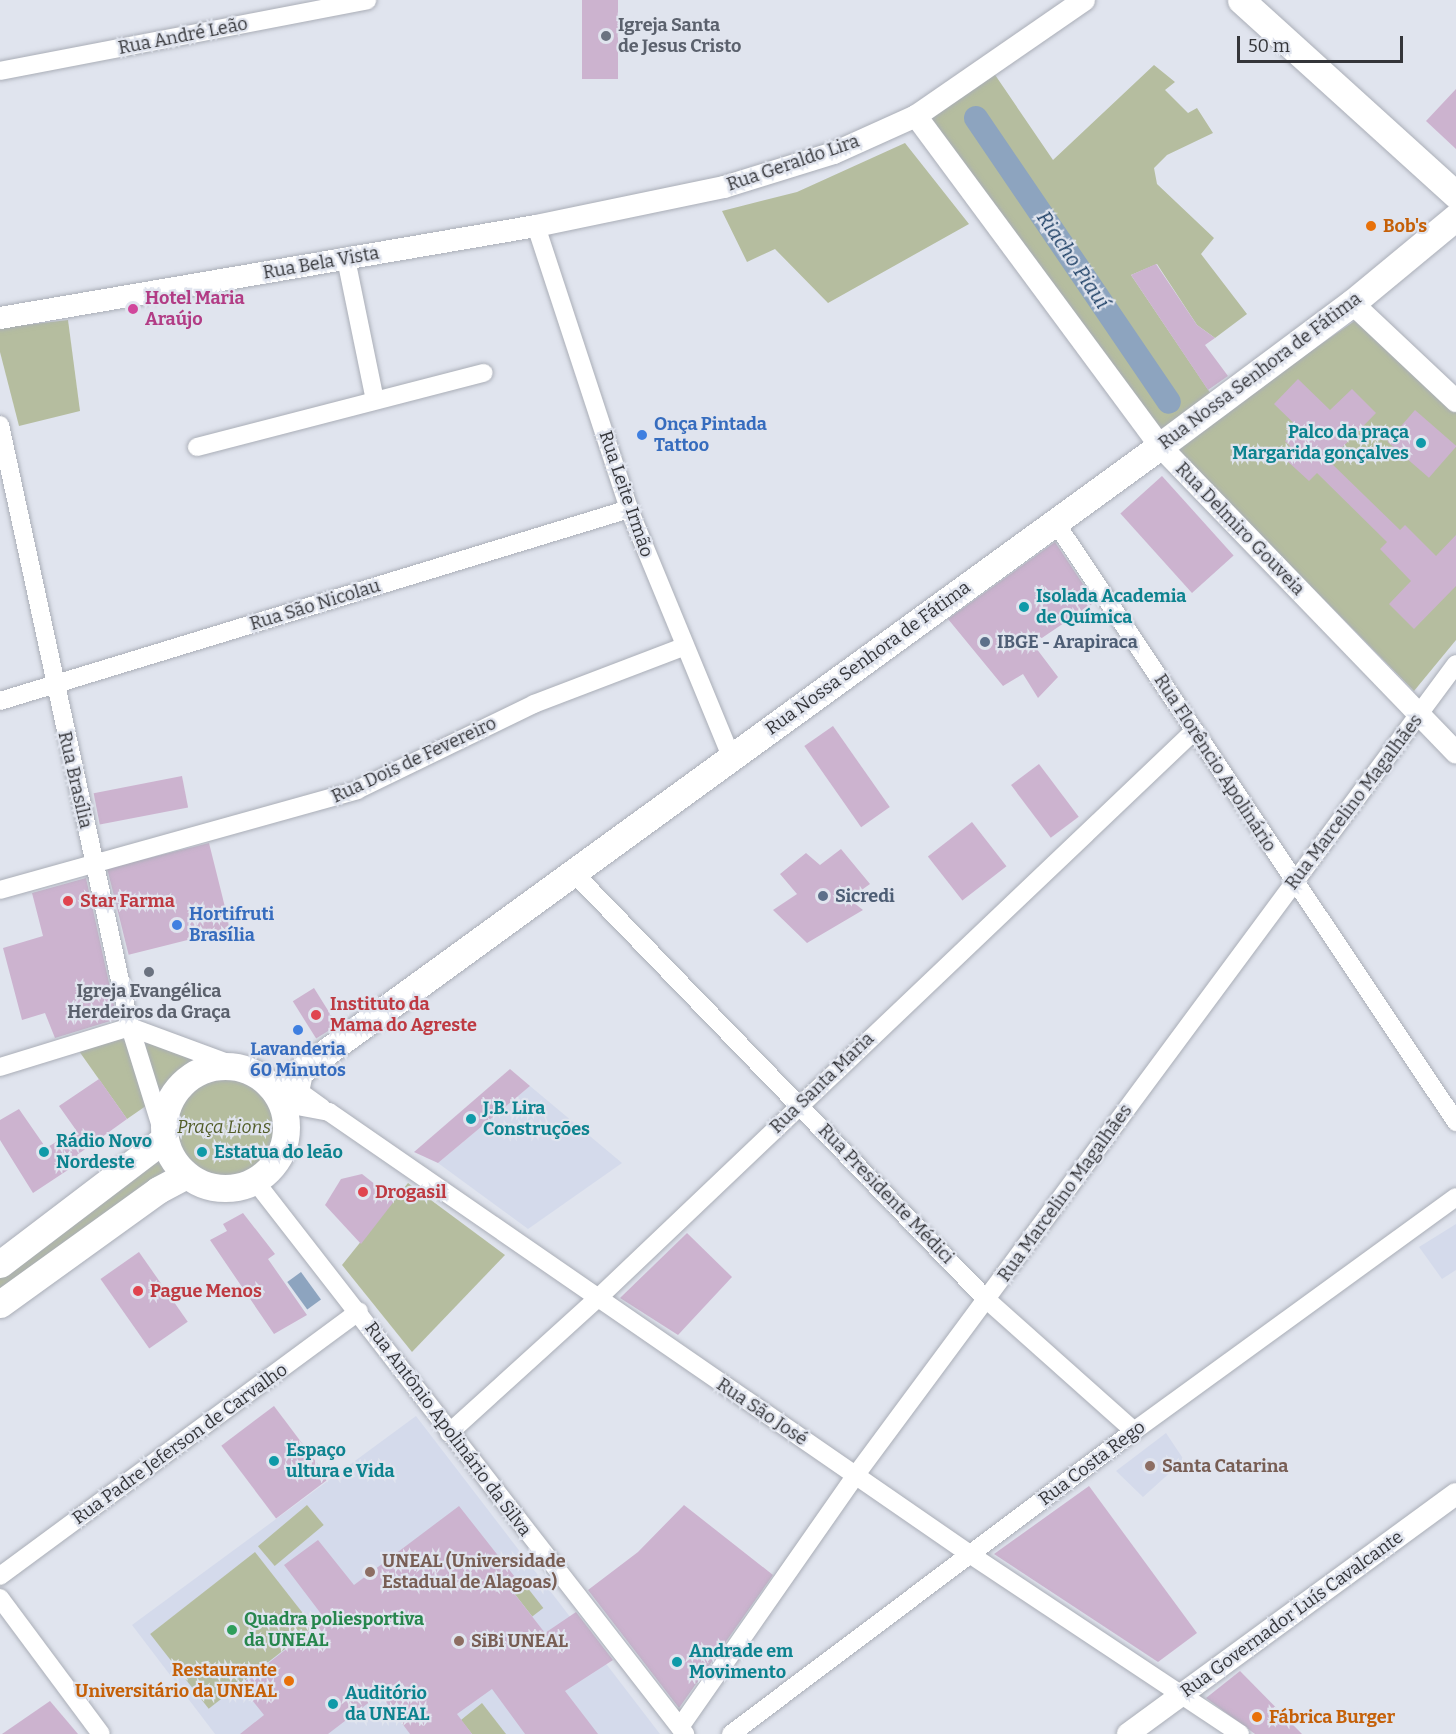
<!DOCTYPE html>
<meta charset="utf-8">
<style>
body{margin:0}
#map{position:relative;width:1456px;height:1734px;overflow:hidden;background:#e0e4ee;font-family:Bitter,serif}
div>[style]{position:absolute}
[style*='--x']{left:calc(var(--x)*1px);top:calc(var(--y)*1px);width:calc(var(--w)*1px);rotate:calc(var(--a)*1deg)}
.built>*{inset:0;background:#d4daeb}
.green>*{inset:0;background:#b5bd9f;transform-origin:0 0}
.water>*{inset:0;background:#8da4bf;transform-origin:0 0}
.canal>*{height:24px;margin:-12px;padding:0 12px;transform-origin:12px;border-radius:12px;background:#8da4bf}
.building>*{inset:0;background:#ccb3cf;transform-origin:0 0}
.roads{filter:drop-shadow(0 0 2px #aaaeb7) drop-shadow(0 0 2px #aaaeb7)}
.minor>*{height:18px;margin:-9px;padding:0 9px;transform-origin:9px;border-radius:9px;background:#fff}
.tertiary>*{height:22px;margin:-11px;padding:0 11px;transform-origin:11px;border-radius:11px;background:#fff}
.primary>*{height:27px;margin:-13.5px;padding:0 13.5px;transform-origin:13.5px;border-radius:13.5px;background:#fff}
.primary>.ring{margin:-13.5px;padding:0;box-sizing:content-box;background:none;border:27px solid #fff;border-radius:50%}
.dots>*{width:16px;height:16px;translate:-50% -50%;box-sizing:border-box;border:3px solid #e0e4ee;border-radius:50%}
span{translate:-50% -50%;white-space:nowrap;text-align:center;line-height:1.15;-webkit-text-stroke:4.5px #e0e4ee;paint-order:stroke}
.worship-label{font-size:18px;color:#5b616d;font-weight:700}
.left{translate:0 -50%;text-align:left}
.street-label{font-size:18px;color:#343539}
.food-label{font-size:18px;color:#c56008;font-weight:700}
.right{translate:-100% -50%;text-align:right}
.hotel-label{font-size:18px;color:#b23c85;font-weight:700}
.shop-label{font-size:18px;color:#366cbe;font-weight:700}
.culture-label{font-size:18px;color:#0d838f;font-weight:700}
.service-label{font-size:18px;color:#4e5e75;font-weight:700}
.health-label{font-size:18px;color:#be3a42;font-weight:700}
.park-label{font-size:18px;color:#525d28;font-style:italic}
.education-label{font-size:18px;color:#785e54;font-weight:700}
.leisure-label{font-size:18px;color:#27864d;font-weight:700}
.water-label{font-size:20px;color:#1b3e64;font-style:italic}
.scale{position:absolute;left:1237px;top:36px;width:166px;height:27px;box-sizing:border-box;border:3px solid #343539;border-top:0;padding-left:8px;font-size:18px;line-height:21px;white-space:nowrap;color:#343539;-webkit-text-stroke:4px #e0e4ee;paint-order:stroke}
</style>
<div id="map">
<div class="built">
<i style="clip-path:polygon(530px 1086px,622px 1163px,528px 1229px,438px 1163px)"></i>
<i style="clip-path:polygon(1456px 1224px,1456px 1270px,1442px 1279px,1419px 1247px)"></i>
<i style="clip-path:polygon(416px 1416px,660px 1734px,215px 1734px,132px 1625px)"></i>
<i style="clip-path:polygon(1166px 1433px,1184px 1460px,1143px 1497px,1116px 1471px)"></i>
</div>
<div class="green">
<i style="clip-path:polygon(1154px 65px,1175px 82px,1165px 90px,1188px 113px,1197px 108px,1213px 133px,1167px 155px,1154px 168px,1157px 184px,1214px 238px,1201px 254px,1247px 314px,1215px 338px,1197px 325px,1157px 264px,1131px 275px,1217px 403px,1160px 446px,916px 116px,989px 66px,1053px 160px)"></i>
<i style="clip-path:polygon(905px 143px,969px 224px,828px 303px,775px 249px,747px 262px,722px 211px,797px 192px)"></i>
<i style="clip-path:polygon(1369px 311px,1456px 398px,1456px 640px,1414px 691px,1173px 446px)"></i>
<i style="clip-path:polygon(68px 320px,80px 411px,19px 426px,0 352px,0 328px)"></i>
<i style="clip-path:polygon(130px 1027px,263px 1079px,281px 1103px,285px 1138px,280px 1155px,255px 1181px,232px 1188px,208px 1187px,186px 1176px,0 1304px,0 1262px,164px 1139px,153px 1101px,127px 1119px,74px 1044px)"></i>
<i style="clip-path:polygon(408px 1183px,505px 1255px,412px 1352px,342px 1265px)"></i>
<i style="left:307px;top:1505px;width:26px;height:64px;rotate:50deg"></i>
<i style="left:255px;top:1552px;width:95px;height:133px;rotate:52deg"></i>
<i style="left:523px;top:1582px;width:33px;height:14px;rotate:52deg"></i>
<i style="clip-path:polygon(482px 1703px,506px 1734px,472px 1734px,461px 1720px)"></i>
</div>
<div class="water">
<i style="left:301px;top:1272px;width:34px;height:17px;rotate:54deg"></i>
</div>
<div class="canal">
<i style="--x:976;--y:118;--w:343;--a:55.8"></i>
</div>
<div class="building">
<i style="left:582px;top:0;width:36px;height:79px"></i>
<i style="clip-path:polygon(1456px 89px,1456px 149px,1426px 121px)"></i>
<i style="clip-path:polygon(1156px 264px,1197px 325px,1215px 338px,1205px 345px,1228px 376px,1208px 390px,1131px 275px)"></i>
<i style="clip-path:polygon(1298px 379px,1330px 410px,1352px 389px,1376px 413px,1329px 461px,1400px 530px,1405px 525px,1436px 556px,1456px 535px,1456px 586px,1414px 629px,1389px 604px,1411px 581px,1380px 549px,1387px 542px,1317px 473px,1309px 481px,1284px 458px,1293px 449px,1285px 441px,1294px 431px,1303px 438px,1306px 435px,1274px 404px)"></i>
<i style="left:1415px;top:410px;width:55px;height:42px;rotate:41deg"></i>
<i style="left:1162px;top:476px;width:107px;height:56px;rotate:48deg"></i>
<i style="clip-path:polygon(1055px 542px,1095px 602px,1033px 644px,1058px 677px,1038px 698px,1023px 674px,1003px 686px,948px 619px)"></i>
<i style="left:833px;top:726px;width:99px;height:35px;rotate:55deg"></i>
<i style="left:1039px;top:764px;width:66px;height:35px;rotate:53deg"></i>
<i style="left:182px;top:776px;width:32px;height:90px;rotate:79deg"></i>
<i style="left:972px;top:822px;width:56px;height:56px;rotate:52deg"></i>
<i style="left:209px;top:843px;width:89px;height:105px;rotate:76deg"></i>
<i style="clip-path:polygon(841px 849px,870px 884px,849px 899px,863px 910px,807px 943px,773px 910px,797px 894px,780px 874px,806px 853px,820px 865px)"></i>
<i style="clip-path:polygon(86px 878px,117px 1019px,55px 1038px,45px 1013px,22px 1020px,3px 948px,43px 936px,32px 893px)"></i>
<i style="left:314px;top:988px;width:44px;height:25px;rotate:58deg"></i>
<i style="clip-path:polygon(510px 1069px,530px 1086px,438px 1163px,414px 1152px)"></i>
<i style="clip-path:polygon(99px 1079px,127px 1119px,77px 1155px,80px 1162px,33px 1193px,0 1140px,0 1120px,19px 1109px,46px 1148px,76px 1130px,59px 1106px)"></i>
<i style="clip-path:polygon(362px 1174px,395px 1200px,361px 1244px,325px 1205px,341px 1179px)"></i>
<i style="clip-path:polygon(243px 1213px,275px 1254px,268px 1259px,307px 1315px,274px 1334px,210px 1240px,227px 1231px,223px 1224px)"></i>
<i style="clip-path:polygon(687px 1233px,732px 1277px,678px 1335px,620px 1298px)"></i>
<i style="left:139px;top:1252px;width:85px;height:47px;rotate:55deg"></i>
<i style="left:274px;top:1406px;width:91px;height:66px;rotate:53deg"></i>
<i style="clip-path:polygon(1089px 1486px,1197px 1633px,1158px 1662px,994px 1554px)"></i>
<i style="clip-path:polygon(684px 1505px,773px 1575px,679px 1708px,588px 1590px,638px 1552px)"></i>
<i style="clip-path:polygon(459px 1506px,515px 1577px,506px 1583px,545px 1633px,576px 1612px,613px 1660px,565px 1691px,598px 1734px,525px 1734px,492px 1689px,457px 1714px,472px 1734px,410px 1734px,380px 1694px,328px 1734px,240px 1734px,264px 1715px,240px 1685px,325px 1619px,284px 1565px,318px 1540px,354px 1585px)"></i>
<i style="clip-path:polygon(1240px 1671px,1302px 1734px,1255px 1734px,1206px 1698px)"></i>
<i style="clip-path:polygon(50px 1701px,78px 1734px,2px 1734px)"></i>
</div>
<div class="roads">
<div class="minor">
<i style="--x:0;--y:71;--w:374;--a:-10.9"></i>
<i style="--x:536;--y:226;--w:298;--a:71.8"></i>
<i style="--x:629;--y:509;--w:267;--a:67.6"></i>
<i style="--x:346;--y:259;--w:144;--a:78.4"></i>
<i style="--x:0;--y:425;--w:616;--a:77.81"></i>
<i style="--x:130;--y:1027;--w:111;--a:72.7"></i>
<i style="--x:197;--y:447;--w:296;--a:-14.5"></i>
<i style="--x:1055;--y:522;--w:722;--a:56.24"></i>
<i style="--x:0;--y:701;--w:658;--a:-16.97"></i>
<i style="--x:571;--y:870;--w:597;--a:45.95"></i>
<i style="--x:986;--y:1299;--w:198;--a:41.7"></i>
<i style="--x:0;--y:890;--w:371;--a:-15.6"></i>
<i style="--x:357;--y:790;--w:197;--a:-25.9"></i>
<i style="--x:534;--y:704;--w:160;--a:-20.9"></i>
<i style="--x:130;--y:1027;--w:124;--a:20.3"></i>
<i style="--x:306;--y:1064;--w:29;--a:102"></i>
<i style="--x:300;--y:1092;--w:27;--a:36"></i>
<i style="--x:0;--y:1067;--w:136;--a:-17.1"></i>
<i style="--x:281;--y:1103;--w:49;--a:10.6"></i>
<i style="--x:329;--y:1112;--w:780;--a:34.61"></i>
<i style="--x:971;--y:1555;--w:323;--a:33.6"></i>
<i style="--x:255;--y:1181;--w:701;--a:52.13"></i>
<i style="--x:449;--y:1433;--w:200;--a:-42.2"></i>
<i style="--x:597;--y:1299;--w:824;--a:-43.57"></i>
<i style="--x:0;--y:1576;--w:446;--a:-36.4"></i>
<i style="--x:0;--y:1598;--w:169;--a:53.4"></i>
<i style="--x:680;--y:1727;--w:306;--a:-55.1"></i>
<i style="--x:855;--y:1476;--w:1010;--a:-53.49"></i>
<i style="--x:731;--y:1734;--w:504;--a:-36.94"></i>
<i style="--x:1134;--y:1431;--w:398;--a:-36"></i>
</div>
<div class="tertiary">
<i style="--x:916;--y:116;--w:410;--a:53.5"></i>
<i style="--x:1160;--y:446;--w:426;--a:46"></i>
<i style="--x:1352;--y:303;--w:143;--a:43.3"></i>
<i style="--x:0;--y:318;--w:544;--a:-9.74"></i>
<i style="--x:536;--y:226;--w:192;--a:-11.7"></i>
<i style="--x:724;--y:187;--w:115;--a:-17.2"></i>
<i style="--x:834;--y:153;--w:90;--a:-24.3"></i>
<i style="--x:916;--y:116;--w:204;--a:-34.6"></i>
<i style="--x:1128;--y:1734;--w:406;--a:-36.2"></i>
</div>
<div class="primary">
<i style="--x:1241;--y:0;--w:290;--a:42.2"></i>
<i class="ring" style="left:164px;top:1066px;width:95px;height:95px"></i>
<i style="--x:274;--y:1090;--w:1095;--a:-36.01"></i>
<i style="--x:1160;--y:446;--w:239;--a:-36.7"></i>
<i style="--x:1352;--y:303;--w:135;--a:-39.6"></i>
<i style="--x:0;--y:1264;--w:206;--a:-37.3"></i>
<i style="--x:0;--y:1304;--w:195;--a:-35.8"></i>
<i style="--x:158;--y:1190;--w:32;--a:-28"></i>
</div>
</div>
<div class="dots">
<i style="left:606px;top:36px;background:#6b7280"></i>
<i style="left:1371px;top:226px;background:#e8710a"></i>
<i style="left:133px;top:309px;background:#d1479c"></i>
<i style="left:642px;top:435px;background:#3f7fe0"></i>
<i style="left:1421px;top:443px;background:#0f9aa8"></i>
<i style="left:1024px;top:607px;background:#0f9aa8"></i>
<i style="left:985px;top:642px;background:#5c6f8a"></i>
<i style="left:823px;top:896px;background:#5c6f8a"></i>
<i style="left:68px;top:901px;background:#e0444e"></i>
<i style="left:177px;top:925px;background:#3f7fe0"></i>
<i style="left:149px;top:972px;background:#6b7280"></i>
<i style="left:316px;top:1015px;background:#e0444e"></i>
<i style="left:298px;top:1030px;background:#3f7fe0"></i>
<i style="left:471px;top:1119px;background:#0f9aa8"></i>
<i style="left:44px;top:1152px;background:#0f9aa8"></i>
<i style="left:202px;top:1152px;background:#0f9aa8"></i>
<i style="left:363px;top:1192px;background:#e0444e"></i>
<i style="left:138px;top:1291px;background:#e0444e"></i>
<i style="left:274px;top:1461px;background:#0f9aa8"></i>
<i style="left:1150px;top:1466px;background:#8d6e63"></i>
<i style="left:370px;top:1572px;background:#8d6e63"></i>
<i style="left:232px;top:1630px;background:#2e9e5b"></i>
<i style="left:459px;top:1641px;background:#8d6e63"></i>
<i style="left:677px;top:1662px;background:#0f9aa8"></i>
<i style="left:289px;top:1681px;background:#e8710a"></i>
<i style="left:333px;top:1704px;background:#0f9aa8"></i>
<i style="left:1257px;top:1717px;background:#e8710a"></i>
</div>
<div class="worship-label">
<span class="left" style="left:618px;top:36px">Igreja Santa<br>de Jesus Cristo</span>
<span style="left:149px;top:1002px">Igreja Evangélica<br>Herdeiros da Graça</span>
</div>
<div class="street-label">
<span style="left:183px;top:36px;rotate:-11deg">Rua André Leão</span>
<span style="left:793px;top:163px;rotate:-19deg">Rua Geraldo Lira</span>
<span style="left:321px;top:263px;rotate:-10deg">Rua Bela Vista</span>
<span style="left:1260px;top:371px;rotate:-37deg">Rua Nossa Senhora de Fátima</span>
<span style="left:626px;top:494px;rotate:71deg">Rua Leite Irmão</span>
<span style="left:1240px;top:529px;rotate:46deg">Rua Delmiro Gouveia</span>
<span style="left:315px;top:605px;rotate:-17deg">Rua São Nicolau</span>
<span style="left:868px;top:658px;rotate:-36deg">Rua Nossa Senhora de Fátima</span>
<span style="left:414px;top:760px;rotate:-25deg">Rua Dois de Fevereiro</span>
<span style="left:1215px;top:763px;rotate:57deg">Rua Florêncio Apolinário</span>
<span style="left:75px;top:780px;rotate:77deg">Rua Brasília</span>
<span style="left:1354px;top:802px;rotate:-53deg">Rua Marcelino Magalhães</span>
<span style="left:822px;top:1083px;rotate:-44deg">Rua Santa Maria</span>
<span style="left:1065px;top:1193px;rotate:-54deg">Rua Marcelino Magalhães</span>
<span style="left:886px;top:1194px;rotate:46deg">Rua Presidente Médici</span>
<span style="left:762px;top:1412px;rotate:34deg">Rua São José</span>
<span style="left:448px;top:1429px;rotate:53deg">Rua Antônio Apolinário da Silva</span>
<span style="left:180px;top:1444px;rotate:-36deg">Rua Padre Jeferson de Carvalho</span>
<span style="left:1092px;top:1463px;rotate:-37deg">Rua Costa Rego</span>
<span style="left:1292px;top:1614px;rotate:-36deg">Rua Governador Luís Cavalcante</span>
</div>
<div class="food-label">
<span class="left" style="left:1383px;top:226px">Bob's</span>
<span class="right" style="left:277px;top:1681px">Restaurante<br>Universitário da UNEAL</span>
<span class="left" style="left:1269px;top:1717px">Fábrica Burger</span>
</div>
<div class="hotel-label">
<span class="left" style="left:145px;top:309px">Hotel Maria<br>Araújo</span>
</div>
<div class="shop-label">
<span class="left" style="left:654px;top:435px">Onça Pintada<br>Tattoo</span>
<span class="left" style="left:189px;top:925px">Hortifruti<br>Brasília</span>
<span style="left:298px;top:1060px">Lavanderia<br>60 Minutos</span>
</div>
<div class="culture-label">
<span class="right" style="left:1409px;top:443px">Palco da praça<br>Margarida gonçalves</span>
<span class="left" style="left:1036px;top:607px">Isolada Academia<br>de Química</span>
<span class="left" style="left:483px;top:1119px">J.B. Lira<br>Construções</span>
<span class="left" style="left:56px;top:1152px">Rádio Novo<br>Nordeste</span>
<span class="left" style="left:214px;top:1152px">Estatua do leão</span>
<span class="left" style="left:286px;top:1461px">Espaço<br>ultura e Vida</span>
<span class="left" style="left:689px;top:1662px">Andrade em<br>Movimento</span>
<span class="left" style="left:345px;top:1704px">Auditório<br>da UNEAL</span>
</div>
<div class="service-label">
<span class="left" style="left:997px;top:642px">IBGE - Arapiraca</span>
<span class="left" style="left:835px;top:896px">Sicredi</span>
</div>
<div class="health-label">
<span class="left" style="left:80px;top:901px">Star Farma</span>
<span class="left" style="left:330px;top:1015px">Instituto da<br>Mama do Agreste</span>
<span class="left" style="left:375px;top:1192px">Drogasil</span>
<span class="left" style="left:150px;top:1291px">Pague Menos</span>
</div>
<div class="park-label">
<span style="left:224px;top:1127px">Praça Lions</span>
</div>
<div class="education-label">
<span class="left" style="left:1162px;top:1466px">Santa Catarina</span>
<span class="left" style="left:382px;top:1572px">UNEAL (Universidade<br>Estadual de Alagoas)</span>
<span class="left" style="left:471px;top:1641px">SiBi UNEAL</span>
</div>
<div class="leisure-label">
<span class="left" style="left:244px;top:1630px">Quadra poliesportiva<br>da UNEAL</span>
</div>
<div class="water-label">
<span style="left:1073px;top:260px;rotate:56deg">Riacho Piauí</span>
</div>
<div class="scale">50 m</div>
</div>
